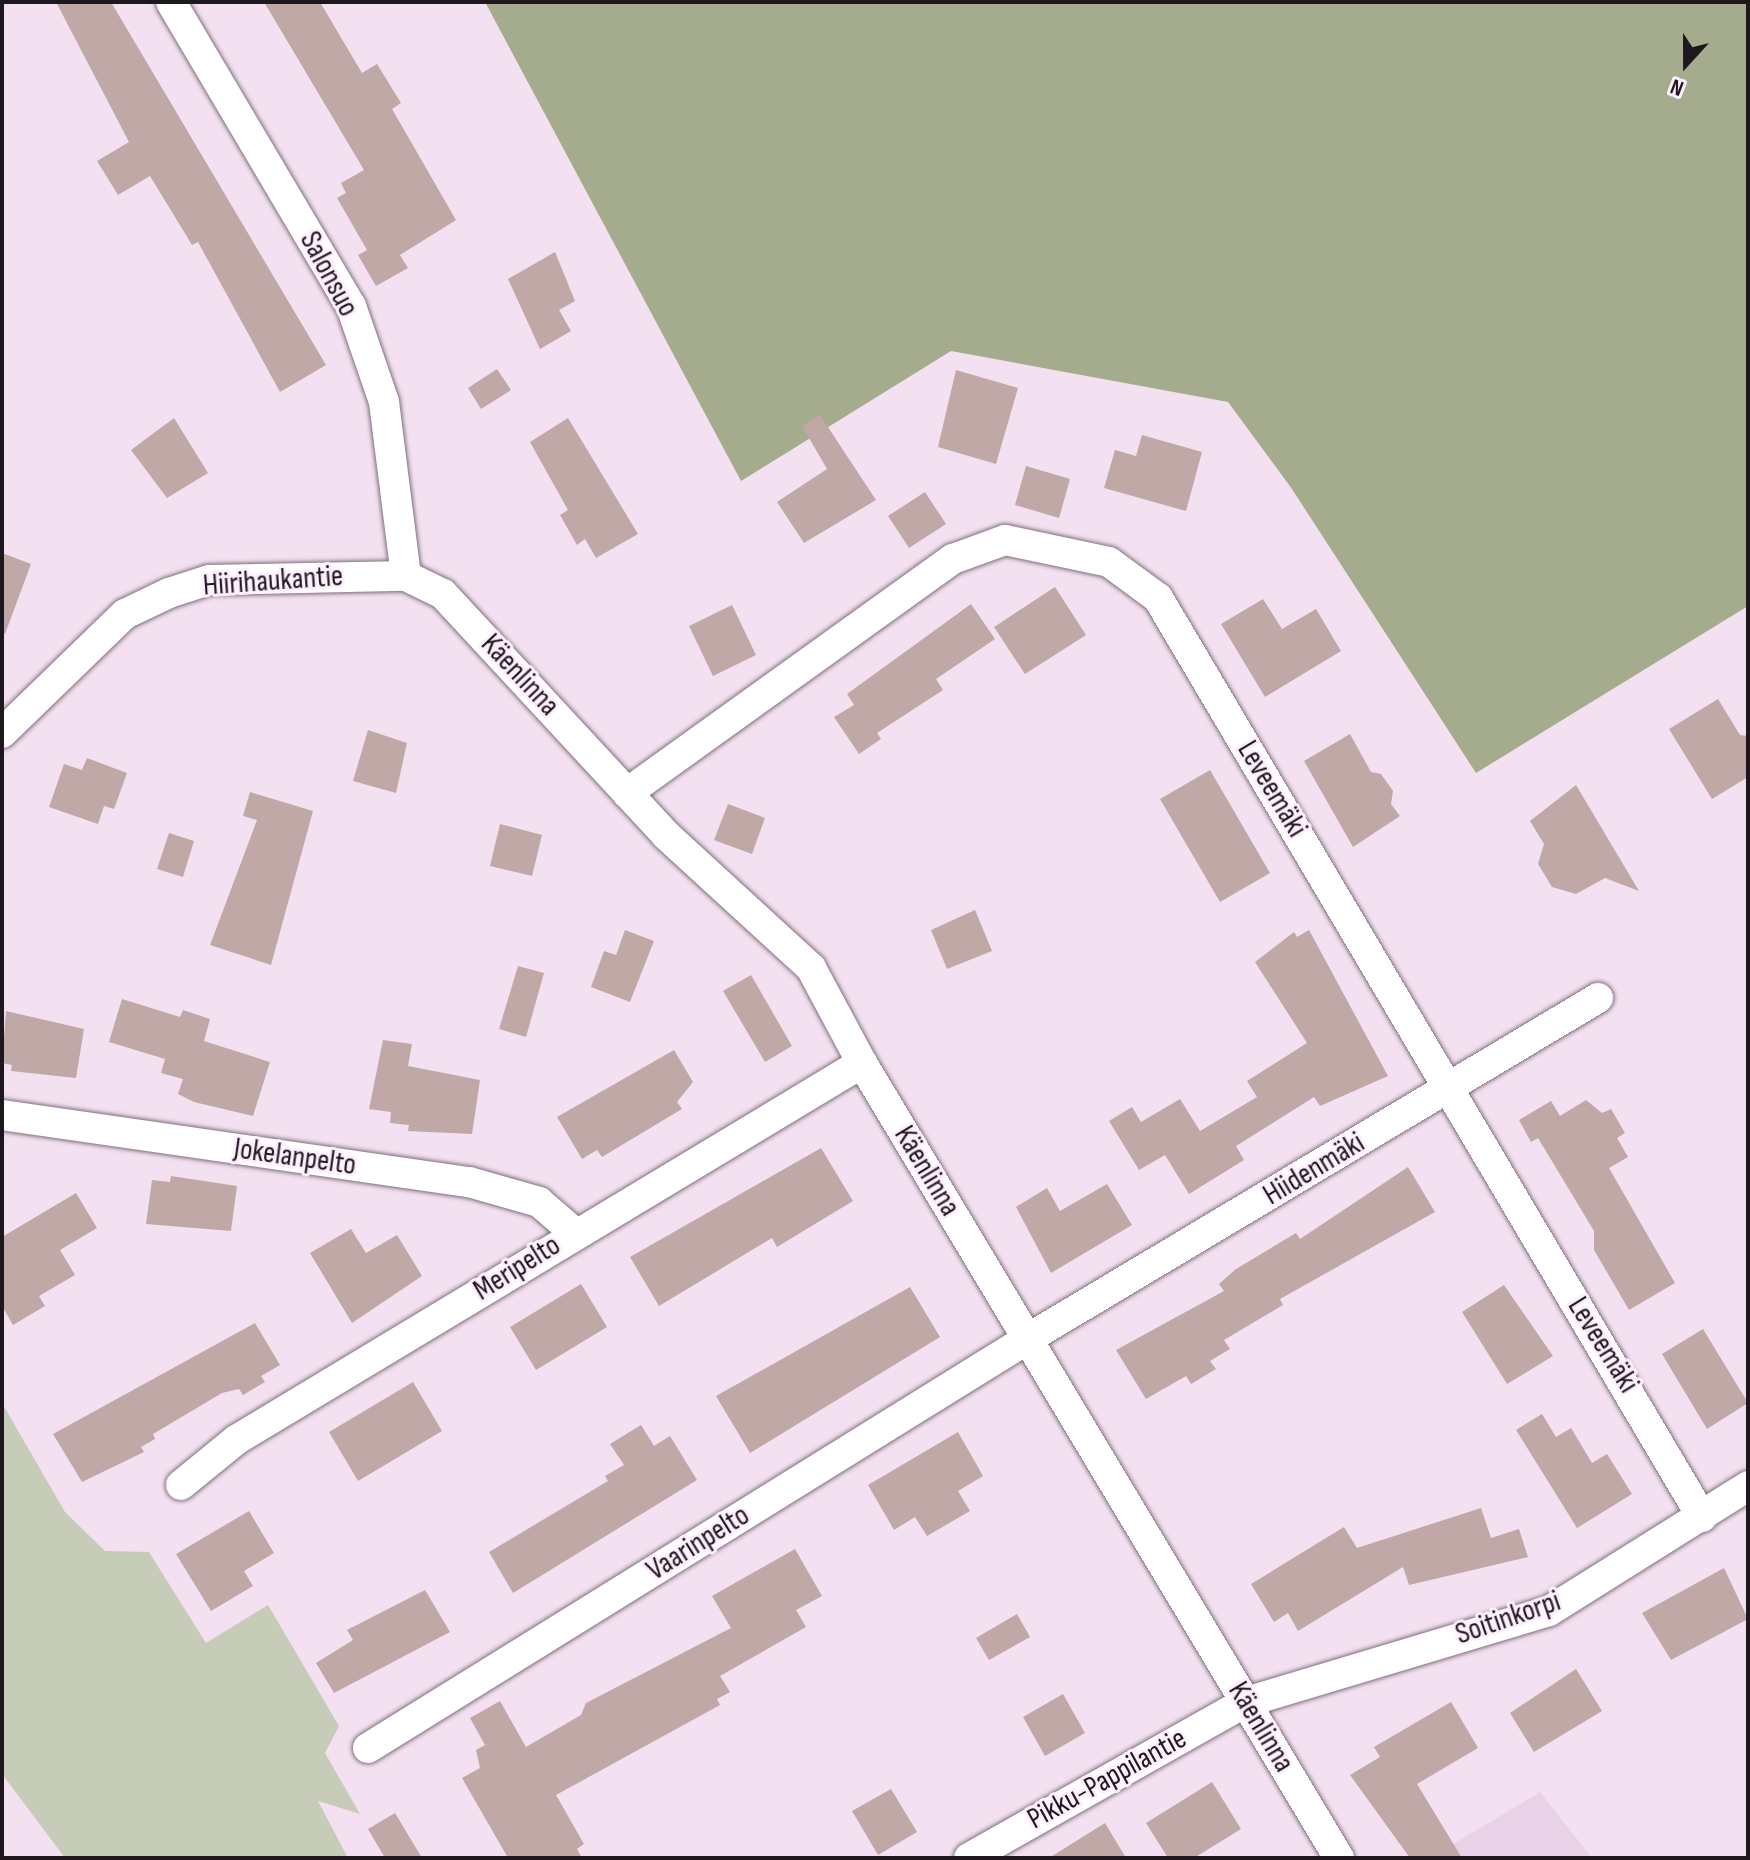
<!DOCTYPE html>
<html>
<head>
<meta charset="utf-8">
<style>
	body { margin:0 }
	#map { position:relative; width:1750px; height:1860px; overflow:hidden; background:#f3e1f1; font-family:"Sofia Sans Condensed",sans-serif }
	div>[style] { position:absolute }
	.built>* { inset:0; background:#e9d2e8 }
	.green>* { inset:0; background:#c6ccb7 }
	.forest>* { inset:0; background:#a5ac8e }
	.building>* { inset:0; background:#c0a8a6 }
	.roads { filter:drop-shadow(0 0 2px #80707f) drop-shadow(0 0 2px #80707f) }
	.street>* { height:30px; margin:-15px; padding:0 15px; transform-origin:15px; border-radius:15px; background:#fff }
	span { translate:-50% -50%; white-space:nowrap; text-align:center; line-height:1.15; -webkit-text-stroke:6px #feeffd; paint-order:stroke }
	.street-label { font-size:30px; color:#1e181e }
	.frame { position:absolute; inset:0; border:4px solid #1e181e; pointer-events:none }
	.north { position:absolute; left:1646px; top:24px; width:80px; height:80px; -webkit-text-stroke:6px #feeffd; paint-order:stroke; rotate:201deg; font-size:22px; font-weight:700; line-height:32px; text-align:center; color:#1e181e }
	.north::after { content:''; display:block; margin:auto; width:28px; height:36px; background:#1e181e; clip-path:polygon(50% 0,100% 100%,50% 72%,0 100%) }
</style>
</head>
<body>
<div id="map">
	<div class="built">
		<div style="clip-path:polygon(1540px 1792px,1592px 1858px,1430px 1858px)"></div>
	</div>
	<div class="green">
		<div style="clip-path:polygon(2px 1403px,65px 1512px,105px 1551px,149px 1552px,206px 1643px,268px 1605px,339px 1726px,325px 1753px,360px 1814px,318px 1801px,348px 1858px,65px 1858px,2px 1774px)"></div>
	</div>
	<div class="forest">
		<div style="clip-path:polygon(485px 2px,1748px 2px,1748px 606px,1476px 773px,1292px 489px,1228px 402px,951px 351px,741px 481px)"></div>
	</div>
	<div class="building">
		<div style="clip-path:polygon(56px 2px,111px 2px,326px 365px,280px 392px,198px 242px,192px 245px,150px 176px,118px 195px,97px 161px,129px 142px)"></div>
		<div style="clip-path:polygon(264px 2px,320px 2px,362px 73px,377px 64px,401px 103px,392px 109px,456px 220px,400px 255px,408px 268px,376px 286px,358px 255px,367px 250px,337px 198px,346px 193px,341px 183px,364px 170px)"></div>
		<div style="clip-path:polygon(555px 252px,575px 301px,559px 310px,571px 331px,540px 349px,508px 279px)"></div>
		<div style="clip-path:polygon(497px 369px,511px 390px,481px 409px,468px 388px)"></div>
		<div style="clip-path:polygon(956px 370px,1018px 388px,996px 464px,938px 447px)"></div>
		<div style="clip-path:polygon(820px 415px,876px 500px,804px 543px,777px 502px,827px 469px,802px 426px)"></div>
		<div style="clip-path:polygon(174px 418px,208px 473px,167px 498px,131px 450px)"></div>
		<div style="clip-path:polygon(568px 418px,638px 534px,596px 558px,585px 539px,577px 545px,560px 515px,568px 510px,530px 442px)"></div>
		<div style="clip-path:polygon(1142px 435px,1202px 452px,1186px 511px,1104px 488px,1115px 450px,1136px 456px)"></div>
		<div style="clip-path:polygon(1026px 466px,1070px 479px,1059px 518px,1015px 505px)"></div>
		<div style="clip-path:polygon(925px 492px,946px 524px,909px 548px,888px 516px)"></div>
		<div style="clip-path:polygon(2px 553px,31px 564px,5px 634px,2px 634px)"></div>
		<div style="clip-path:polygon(1055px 587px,1086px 635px,1025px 674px,994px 627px)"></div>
		<div style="clip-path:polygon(1263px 599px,1282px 629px,1316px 609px,1341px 651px,1265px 697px,1221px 624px)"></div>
		<div style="clip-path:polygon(971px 604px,995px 639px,936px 679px,943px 690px,877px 733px,881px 739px,859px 754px,834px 717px,854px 705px,847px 694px)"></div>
		<div style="clip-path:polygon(732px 605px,756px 655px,713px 676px,689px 626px)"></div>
		<div style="clip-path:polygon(1718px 699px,1740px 735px,1748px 736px,1748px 777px,1712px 799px,1669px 729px)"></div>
		<div style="clip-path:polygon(368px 730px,407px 743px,396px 793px,353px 781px)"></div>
		<div style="clip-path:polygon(1350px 734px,1371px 772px,1381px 774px,1393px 791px,1391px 804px,1400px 816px,1353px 847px,1304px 761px)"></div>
		<div style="clip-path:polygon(87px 758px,127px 773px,114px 809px,104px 806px,98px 824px,49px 807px,64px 764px,82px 770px)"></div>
		<div style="clip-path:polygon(1210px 770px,1270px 873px,1220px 902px,1160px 799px)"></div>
		<div style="clip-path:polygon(1576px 785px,1639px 891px,1605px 878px,1576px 894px,1552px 887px,1538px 864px,1544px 844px,1530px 821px)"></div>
		<div style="clip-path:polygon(250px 792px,313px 811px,271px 965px,210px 945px,257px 820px,243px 816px)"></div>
		<div style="clip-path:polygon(728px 804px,765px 818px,752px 854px,714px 840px)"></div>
		<div style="clip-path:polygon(500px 824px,542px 835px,532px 876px,490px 866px)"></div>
		<div style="clip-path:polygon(169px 833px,194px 841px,183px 877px,157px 869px)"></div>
		<div style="clip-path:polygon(975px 910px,992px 951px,947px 969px,931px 930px)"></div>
		<div style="clip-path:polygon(625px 930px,654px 941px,630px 1002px,591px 987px,604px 951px,616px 955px)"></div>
		<div style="clip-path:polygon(1309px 930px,1388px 1076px,1320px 1106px,1314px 1097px,1236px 1146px,1244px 1160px,1189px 1194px,1165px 1155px,1139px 1170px,1109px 1121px,1132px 1107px,1141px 1122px,1180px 1099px,1200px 1131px,1257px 1097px,1247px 1081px,1307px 1043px,1255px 962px,1294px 932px,1297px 937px)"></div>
		<div style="clip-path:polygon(518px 966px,544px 973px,526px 1037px,499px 1029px)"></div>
		<div style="clip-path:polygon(751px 975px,792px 1046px,765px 1062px,723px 991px)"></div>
		<div style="clip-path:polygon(122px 999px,180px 1017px,183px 1010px,210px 1019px,204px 1041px,270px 1062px,253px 1116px,194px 1102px,178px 1094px,183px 1079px,161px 1073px,165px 1059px,109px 1042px)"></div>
		<div style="clip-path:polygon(6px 1011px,84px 1029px,76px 1078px,11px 1071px,12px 1065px,2px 1063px)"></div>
		<div style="clip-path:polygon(383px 1040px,412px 1044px,408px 1066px,480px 1080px,472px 1134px,408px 1131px,409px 1125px,390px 1123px,391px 1112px,369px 1109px)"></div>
		<div style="clip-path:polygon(674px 1050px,693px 1082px,677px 1102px,682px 1109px,602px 1157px,597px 1150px,582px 1159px,557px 1117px)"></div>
		<div style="clip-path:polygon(1586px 1100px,1602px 1113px,1611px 1109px,1625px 1133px,1617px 1138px,1628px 1157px,1609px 1168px,1675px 1283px,1629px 1310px,1594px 1250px,1594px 1231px,1538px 1138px,1531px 1142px,1519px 1120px,1551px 1101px,1560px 1116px)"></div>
		<div style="clip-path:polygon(821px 1148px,853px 1201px,777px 1247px,772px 1238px,659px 1306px,630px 1257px)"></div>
		<div style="clip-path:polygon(1408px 1167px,1435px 1212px,1280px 1299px,1283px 1305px,1224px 1340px,1230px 1349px,1210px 1361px,1216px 1369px,1191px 1384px,1186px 1376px,1146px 1399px,1116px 1350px,1224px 1291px,1219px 1284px,1236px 1269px,1296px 1233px,1300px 1239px)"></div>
		<div style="clip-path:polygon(171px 1176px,237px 1186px,231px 1231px,146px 1224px,152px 1180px,170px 1182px)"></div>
		<div style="clip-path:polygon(1107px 1184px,1132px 1225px,1051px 1273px,1016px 1207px,1047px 1188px,1060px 1211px)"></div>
		<div style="clip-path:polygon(76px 1193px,97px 1228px,60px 1250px,75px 1275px,39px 1296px,45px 1306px,13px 1325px,2px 1306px,2px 1237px)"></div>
		<div style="clip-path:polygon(351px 1229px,366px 1253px,397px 1235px,422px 1276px,352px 1323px,310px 1253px)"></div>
		<div style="clip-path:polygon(581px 1284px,607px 1327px,536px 1370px,510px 1327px)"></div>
		<div style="clip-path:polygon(1504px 1285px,1553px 1356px,1507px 1384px,1462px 1312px)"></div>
		<div style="clip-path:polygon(910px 1287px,940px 1337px,750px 1453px,716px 1396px)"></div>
		<div style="clip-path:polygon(255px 1323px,280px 1365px,261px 1376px,265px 1382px,243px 1395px,239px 1389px,222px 1393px,153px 1434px,155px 1439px,141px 1447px,144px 1452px,82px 1482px,53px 1434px)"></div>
		<div style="clip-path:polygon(1703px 1329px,1748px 1403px,1707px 1429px,1662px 1354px)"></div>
		<div style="clip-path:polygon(413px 1382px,442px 1431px,358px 1481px,329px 1432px)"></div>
		<div style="clip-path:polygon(1542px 1414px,1556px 1437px,1571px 1428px,1592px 1463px,1607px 1454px,1632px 1494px,1577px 1528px,1516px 1430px)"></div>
		<div style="clip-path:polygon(641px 1425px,654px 1446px,670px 1436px,697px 1480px,513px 1593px,489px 1552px,608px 1481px,605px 1476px,624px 1465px,610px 1444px)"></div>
		<div style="clip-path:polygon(958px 1432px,983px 1476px,958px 1491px,970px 1511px,927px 1536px,915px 1517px,894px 1530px,868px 1485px)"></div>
		<div style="clip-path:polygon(1481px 1508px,1491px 1538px,1519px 1529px,1528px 1557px,1409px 1585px,1403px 1567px,1298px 1631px,1288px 1613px,1274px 1622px,1251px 1584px,1344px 1527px,1357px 1548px)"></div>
		<div style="clip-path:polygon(249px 1511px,274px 1553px,244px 1571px,253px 1586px,211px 1611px,176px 1554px)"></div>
		<div style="clip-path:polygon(795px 1549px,822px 1596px,796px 1610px,806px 1627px,720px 1676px,730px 1692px,717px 1699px,720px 1705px,556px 1795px,584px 1844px,577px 1849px,582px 1858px,508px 1858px,462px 1778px,480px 1768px,476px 1750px,485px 1745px,470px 1718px,500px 1701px,526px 1747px,581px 1715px,586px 1703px,731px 1628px,712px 1596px)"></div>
		<div style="clip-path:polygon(1724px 1568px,1748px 1619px,1671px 1660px,1642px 1613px)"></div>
		<div style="clip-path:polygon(425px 1590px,450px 1632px,334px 1693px,316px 1663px,353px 1640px,347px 1630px)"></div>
		<div style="clip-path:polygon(1017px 1614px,1030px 1637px,989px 1660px,976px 1638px)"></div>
		<div style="clip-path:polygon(1576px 1669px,1602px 1711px,1534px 1752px,1510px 1713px)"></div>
		<div style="clip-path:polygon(1063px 1694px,1085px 1733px,1045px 1756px,1023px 1717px)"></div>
		<div style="clip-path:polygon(1451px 1702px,1478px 1748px,1417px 1784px,1462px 1858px,1410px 1858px,1350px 1775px,1380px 1757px,1374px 1747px)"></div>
		<div style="clip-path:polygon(1212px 1782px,1241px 1829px,1194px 1858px,1168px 1858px,1146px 1823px)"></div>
		<div style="clip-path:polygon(891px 1789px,917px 1832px,878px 1855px,852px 1811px)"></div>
		<div style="clip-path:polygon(395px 1813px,422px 1858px,385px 1858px,368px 1829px)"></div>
		<div style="clip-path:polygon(1105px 1823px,1126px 1858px,1049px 1858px)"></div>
	</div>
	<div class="roads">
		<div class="street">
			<div style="left:171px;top:2px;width:353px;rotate:59.4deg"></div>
			<div style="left:351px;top:306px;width:102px;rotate:71deg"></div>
			<div style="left:384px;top:402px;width:175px;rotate:82.8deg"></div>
			<div style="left:2px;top:733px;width:171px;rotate:-44.1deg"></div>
			<div style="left:125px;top:614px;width:49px;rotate:-25.5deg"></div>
			<div style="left:169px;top:593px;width:42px;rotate:-18deg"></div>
			<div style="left:209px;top:580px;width:197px;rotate:-1.2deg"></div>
			<div style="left:406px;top:576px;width:41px;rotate:25.9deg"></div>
			<div style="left:443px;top:594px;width:328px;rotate:47.2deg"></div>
			<div style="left:666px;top:835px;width:197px;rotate:42.5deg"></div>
			<div style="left:811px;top:968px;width:108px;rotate:61.8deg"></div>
			<div style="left:862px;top:1063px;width:927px;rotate:59.04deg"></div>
			<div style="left:627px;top:793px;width:401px;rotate:-35.7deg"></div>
			<div style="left:953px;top:559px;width:55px;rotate:-20.1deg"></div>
			<div style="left:1005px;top:540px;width:106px;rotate:11.9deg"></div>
			<div style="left:1109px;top:562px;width:61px;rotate:36.3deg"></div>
			<div style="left:1158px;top:598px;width:1068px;rotate:59.38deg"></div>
			<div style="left:2px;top:1115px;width:472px;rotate:8.2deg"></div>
			<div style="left:469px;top:1182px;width:73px;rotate:15.9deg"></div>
			<div style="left:539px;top:1202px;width:48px;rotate:40.7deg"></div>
			<div style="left:181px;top:1485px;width:71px;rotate:-39.3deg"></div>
			<div style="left:236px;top:1440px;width:731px;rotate:-31.06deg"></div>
			<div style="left:368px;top:1748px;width:778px;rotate:-31.81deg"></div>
			<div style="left:1029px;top:1338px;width:663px;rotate:-30.86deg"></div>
			<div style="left:969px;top:1858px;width:318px;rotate:-29.4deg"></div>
			<div style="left:1246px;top:1702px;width:316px;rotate:-16.7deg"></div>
			<div style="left:1549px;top:1611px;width:235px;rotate:-32.1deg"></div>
		</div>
	</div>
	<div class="street-label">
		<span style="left:329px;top:274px;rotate:62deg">Salonsuo</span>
		<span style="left:273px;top:581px;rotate:-4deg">Hiirihaukantie</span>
		<span style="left:520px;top:675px;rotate:47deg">Käenlinna</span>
		<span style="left:1272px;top:789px;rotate:59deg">Leveemäki</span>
		<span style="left:295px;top:1157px;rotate:8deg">Jokelanpelto</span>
		<span style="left:1314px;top:1169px;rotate:-31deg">Hiidenmäki</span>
		<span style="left:927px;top:1171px;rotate:59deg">Käenlinna</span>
		<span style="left:517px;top:1268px;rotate:-32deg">Meripelto</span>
		<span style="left:1603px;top:1345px;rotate:58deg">Leveemäki</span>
		<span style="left:698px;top:1543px;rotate:-32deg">Vaarinpelto</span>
		<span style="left:1508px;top:1618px;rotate:-19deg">Soitinkorpi</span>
		<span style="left:1261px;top:1727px;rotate:59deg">Käenlinna</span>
		<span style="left:1107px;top:1779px;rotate:-29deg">Pikku-Pappilantie</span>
	</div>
	<div class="frame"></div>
	<div class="north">N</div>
</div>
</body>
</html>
